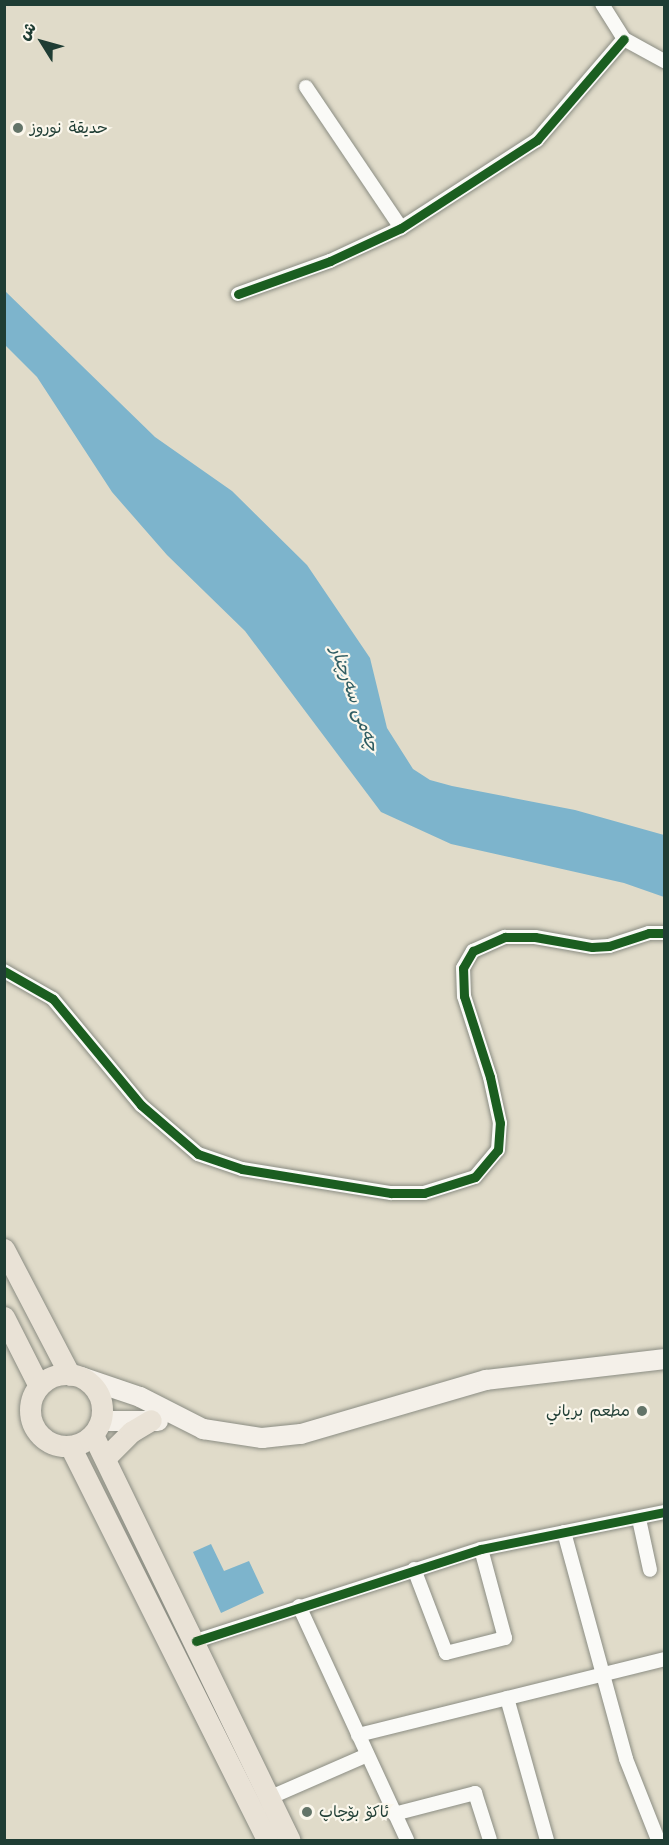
<!DOCTYPE html>
<html>
<head>
<meta charset="utf-8">
<style>
	body { margin:0 }
	#map { position:relative; width:669px; height:1845px; overflow:hidden; background:#e0dbc9; font-family:"Architects Daughter","Playpen Sans Arabic",sans-serif }
	div>[style] { position:absolute }
	.water>* { inset:0; background:#7db4cc }
	.roads { filter:drop-shadow(0 0 2px #8b8d83) drop-shadow(0 0 2px #8b8d83) }
	.street>* { height:14px; margin:-7px; padding:0 7px; transform-origin:7px; border-radius:7px; background:#fafaf7 }
	.secondary>* { height:20px; margin:-10px; padding:0 10px; transform-origin:10px; border-radius:10px; background:#f4f0e9 }
	.primary>* { height:21px; margin:-10.5px; padding:0 10.5px; transform-origin:10.5px; border-radius:10.5px; background:#e9e2d6 }
	.primary>.ring { margin:-10.5px; padding:0; box-sizing:content-box; background:none; border:21px solid #e9e2d6; border-radius:50% }
	.cycleway>* { height:9px; margin:-4.5px; padding:0 4.5px; transform-origin:4.5px; border-radius:4.5px; background:#1b5e20 }
	.dots>* { width:16px; height:16px; translate:-50% -50%; box-sizing:border-box; border:3px solid #fbf7ec; border-radius:50% }
	span { translate:-50% -50%; white-space:nowrap; text-align:center; line-height:1.15; -webkit-text-stroke:4.5px #fbf7ec; paint-order:stroke }
	.poi-label { font-size:16px; color:#1f3d34 }
	.left { translate:0 -50%; text-align:left }
	.right { translate:-100% -50%; text-align:right }
	.water-label { font-size:18px; color:#2e5c62; font-style:italic }
	.frame { position:absolute; inset:0; border:6px solid #1f3d34; pointer-events:none }
	.north { position:absolute; left:12px; top:12px; width:60px; height:60px; -webkit-text-stroke:4px #fbf7ec; paint-order:stroke; rotate:307deg; font-size:16px; font-weight:700; line-height:24px; text-align:center; color:#1f3d34 }
	.north::after { content:''; display:block; margin:auto; width:21px; height:27px; background:#1f3d34; clip-path:polygon(50% 0,100% 100%,50% 72%,0 100%) }
</style>
</head>
<body>
<div id="map">
	<div class="water">
		<div style="clip-path:polygon(4px 290px,155px 437px,232px 491px,307px 565px,370px 658px,387px 728px,413px 769px,430px 780px,452px 786px,575px 810px,664px 835px,664px 897px,624px 883px,451px 844px,381px 812px,245px 631px,167px 555px,112px 492px,37px 377px,5px 345px)"></div>
		<div style="clip-path:polygon(211px 1544px,224px 1571px,249px 1561px,264px 1593px,221px 1613px,193px 1552px)"></div>
	</div>
	<div class="roads">
		<div class="street">
			<div style="left:602px;top:4px;width:41px;rotate:57.8deg"></div>
			<div style="left:624px;top:39px;width:46px;rotate:28.8deg"></div>
			<div style="left:306px;top:87px;width:170px;rotate:56deg"></div>
			<div style="left:238px;top:294px;width:98px;rotate:-19.7deg"></div>
			<div style="left:330px;top:261px;width:78px;rotate:-24.9deg"></div>
			<div style="left:401px;top:228px;width:162px;rotate:-32.9deg"></div>
			<div style="left:537px;top:140px;width:133px;rotate:-49.3deg"></div>
			<div style="left:4px;top:971px;width:56px;rotate:29.7deg"></div>
			<div style="left:53px;top:999px;width:138px;rotate:50.3deg"></div>
			<div style="left:141px;top:1105px;width:75px;rotate:40.7deg"></div>
			<div style="left:198px;top:1154px;width:46px;rotate:18.8deg"></div>
			<div style="left:242px;top:1169px;width:151px;rotate:9.2deg"></div>
			<div style="left:391px;top:1193px;width:33px"></div>
			<div style="left:424px;top:1193px;width:53px;rotate:-17.4deg"></div>
			<div style="left:475px;top:1177px;width:35px;rotate:-50deg"></div>
			<div style="left:498px;top:1150px;width:27px;rotate:-86deg"></div>
			<div style="left:500px;top:1123px;width:47px;rotate:-102.3deg"></div>
			<div style="left:490px;top:1077px;width:85px;rotate:-107.8deg"></div>
			<div style="left:464px;top:996px;width:28px;rotate:-92deg"></div>
			<div style="left:463px;top:968px;width:20px;rotate:-60deg"></div>
			<div style="left:473px;top:951px;width:35px;rotate:-24deg"></div>
			<div style="left:505px;top:937px;width:30px"></div>
			<div style="left:535px;top:937px;width:58px;rotate:10deg"></div>
			<div style="left:592px;top:947px;width:17px;rotate:-3deg"></div>
			<div style="left:609px;top:946px;width:42px;rotate:-18deg"></div>
			<div style="left:649px;top:933px;width:15px"></div>
			<div style="left:639px;top:1519px;width:52px;rotate:77.8deg"></div>
			<div style="left:564px;top:1532px;width:235px;rotate:74.7deg"></div>
			<div style="left:626px;top:1759px;width:87px;rotate:68.4deg"></div>
			<div style="left:414px;top:1569px;width:90px;rotate:69.1deg"></div>
			<div style="left:446px;top:1653px;width:61px;rotate:-14.3deg"></div>
			<div style="left:505px;top:1638px;width:92px;rotate:-105.1deg"></div>
			<div style="left:299px;top:1606px;width:258px;rotate:65.2deg"></div>
			<div style="left:196px;top:1641px;width:299px;rotate:-17.9deg"></div>
			<div style="left:481px;top:1549px;width:187px;rotate:-11.4deg"></div>
			<div style="left:507px;top:1698px;width:148px;rotate:74.3deg"></div>
			<div style="left:358px;top:1735px;width:315px;rotate:-13.9deg"></div>
			<div style="left:271px;top:1797px;width:105px;rotate:-23.6deg"></div>
			<div style="left:394px;top:1814px;width:84px;rotate:-14.5deg"></div>
			<div style="left:475px;top:1793px;width:49px;rotate:72.3deg"></div>
		</div>
		<div class="secondary">
			<div style="left:81px;top:1377px;width:62px;rotate:18.7deg"></div>
			<div style="left:140px;top:1397px;width:71px;rotate:26.9deg"></div>
			<div style="left:203px;top:1429px;width:60px;rotate:8.7deg"></div>
			<div style="left:262px;top:1438px;width:39px;rotate:-6deg"></div>
			<div style="left:301px;top:1434px;width:193px;rotate:-16.3deg"></div>
			<div style="left:486px;top:1380px;width:179px;rotate:-6.7deg"></div>
			<div style="left:101px;top:1421px;width:57px"></div>
		</div>
		<div class="primary">
			<div style="left:4px;top:1249px;width:142px;rotate:62.4deg"></div>
			<div style="left:4px;top:1317px;width:77px;rotate:63.1deg"></div>
			<div class="ring" style="left:30px;top:1374px;width:51px;height:51px"></div>
			<div style="left:93px;top:1435px;width:450px;rotate:64.1deg"></div>
			<div style="left:70px;top:1446px;width:441px;rotate:63.4deg"></div>
			<div style="left:105px;top:1458px;width:37px;rotate:-45deg"></div>
			<div style="left:131px;top:1432px;width:23px;rotate:-31deg"></div>
		</div>
	</div>
	<div class="cycleway">
		<div style="left:238px;top:294px;width:98px;rotate:-19.7deg"></div>
		<div style="left:330px;top:261px;width:78px;rotate:-24.9deg"></div>
		<div style="left:401px;top:228px;width:162px;rotate:-32.9deg"></div>
		<div style="left:537px;top:140px;width:133px;rotate:-49.3deg"></div>
		<div style="left:4px;top:971px;width:56px;rotate:29.7deg"></div>
		<div style="left:53px;top:999px;width:138px;rotate:50.3deg"></div>
		<div style="left:141px;top:1105px;width:75px;rotate:40.7deg"></div>
		<div style="left:198px;top:1154px;width:46px;rotate:18.8deg"></div>
		<div style="left:242px;top:1169px;width:151px;rotate:9.2deg"></div>
		<div style="left:391px;top:1193px;width:33px"></div>
		<div style="left:424px;top:1193px;width:53px;rotate:-17.4deg"></div>
		<div style="left:475px;top:1177px;width:35px;rotate:-50deg"></div>
		<div style="left:498px;top:1150px;width:27px;rotate:-86deg"></div>
		<div style="left:500px;top:1123px;width:47px;rotate:-102.3deg"></div>
		<div style="left:490px;top:1077px;width:85px;rotate:-107.8deg"></div>
		<div style="left:464px;top:996px;width:28px;rotate:-92deg"></div>
		<div style="left:463px;top:968px;width:20px;rotate:-60deg"></div>
		<div style="left:473px;top:951px;width:35px;rotate:-24deg"></div>
		<div style="left:505px;top:937px;width:30px"></div>
		<div style="left:535px;top:937px;width:58px;rotate:10deg"></div>
		<div style="left:592px;top:947px;width:17px;rotate:-3deg"></div>
		<div style="left:609px;top:946px;width:42px;rotate:-18deg"></div>
		<div style="left:649px;top:933px;width:15px"></div>
		<div style="left:196px;top:1641px;width:299px;rotate:-17.9deg"></div>
		<div style="left:481px;top:1549px;width:187px;rotate:-11.4deg"></div>
	</div>
	<div class="dots">
		<div style="left:18px;top:128px;background:#637468"></div>
		<div style="left:642px;top:1411px;background:#637468"></div>
		<div style="left:307px;top:1812px;background:#637468"></div>
	</div>
	<div class="poi-label">
		<span class="left" style="left:30px;top:128px">حديقة نوروز</span>
		<span class="right" style="left:630px;top:1411px">مطعم برياني</span>
		<span class="left" style="left:319px;top:1812px">ئاکۆ بۆچاپ</span>
	</div>
	<div class="water-label">
		<span style="left:354px;top:699px;rotate:70deg">چەمی سەرچنار</span>
	</div>
	<div class="frame"></div>
	<div class="north">ش</div>
</div>
</body>
</html>
